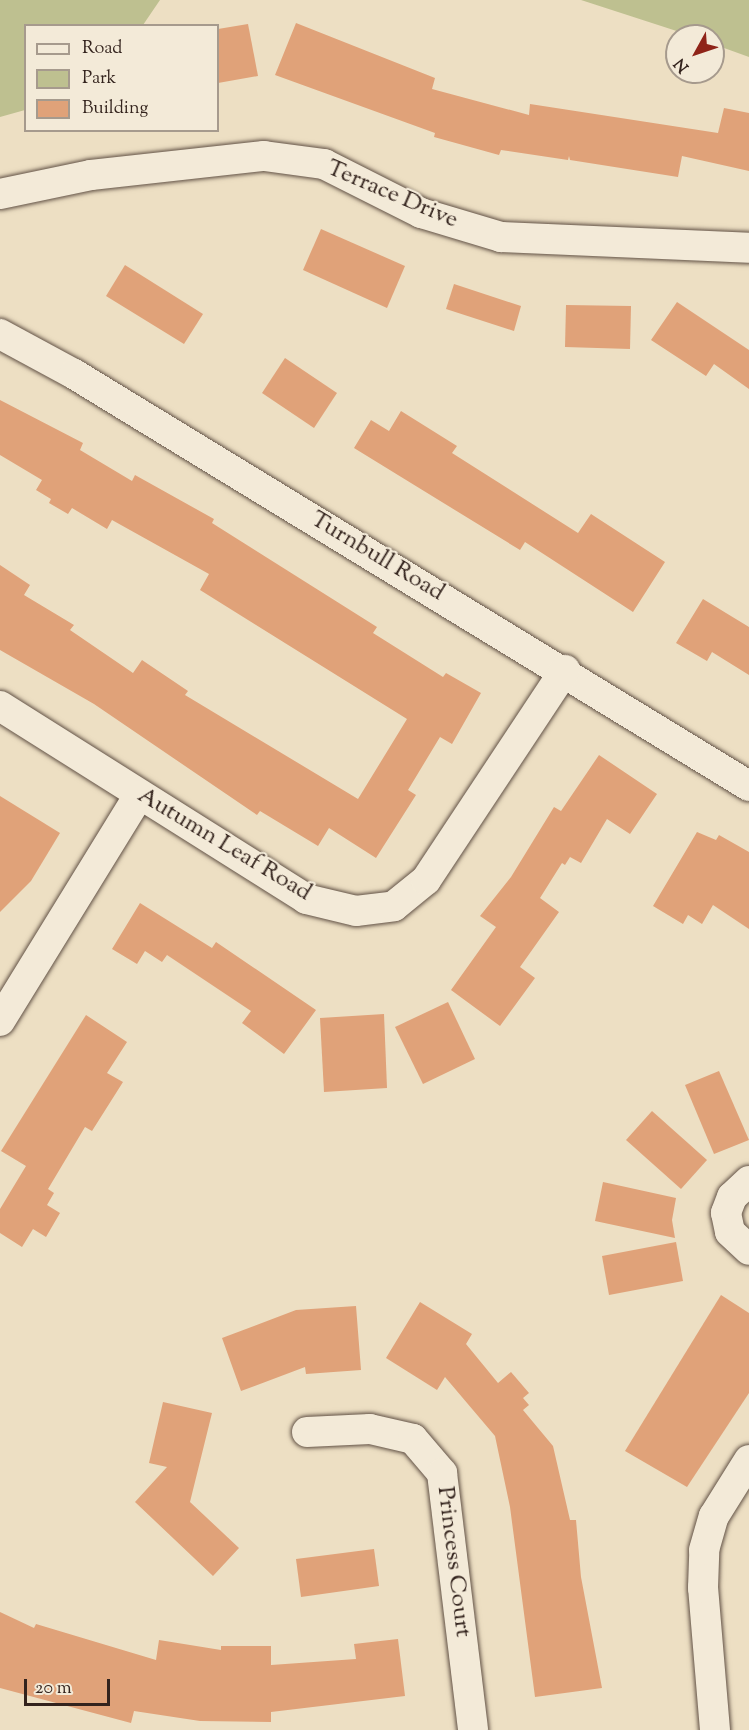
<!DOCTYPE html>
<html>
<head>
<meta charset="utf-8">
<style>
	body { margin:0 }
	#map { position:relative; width:749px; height:1730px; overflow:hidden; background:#eddfc3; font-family:"Sorts Mill Goudy",serif }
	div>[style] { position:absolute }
	.green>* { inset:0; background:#bec090 }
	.building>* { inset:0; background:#e0a279 }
	.roads { filter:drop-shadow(0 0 2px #625246) drop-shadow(0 0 2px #625246) }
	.street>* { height:30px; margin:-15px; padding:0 15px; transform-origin:15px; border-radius:15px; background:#f3ead8 }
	span { translate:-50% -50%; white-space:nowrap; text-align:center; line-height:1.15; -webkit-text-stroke:4.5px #f3ead8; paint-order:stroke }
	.street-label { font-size:24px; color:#33231d }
	.legend { position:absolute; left:24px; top:24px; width:195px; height:108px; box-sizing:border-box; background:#f3ead8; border:2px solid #a69a8d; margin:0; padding:8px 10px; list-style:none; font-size:18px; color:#33231d }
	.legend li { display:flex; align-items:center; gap:12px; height:30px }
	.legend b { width:30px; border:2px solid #a69a8d }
	.north { position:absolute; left:665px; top:24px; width:60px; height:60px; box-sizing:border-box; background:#f3ead8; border:2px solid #a69a8d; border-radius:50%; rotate:230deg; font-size:16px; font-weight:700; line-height:24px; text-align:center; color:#33231d }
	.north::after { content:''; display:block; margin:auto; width:21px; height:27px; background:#8f2418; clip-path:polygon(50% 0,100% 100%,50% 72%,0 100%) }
	.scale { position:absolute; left:24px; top:1679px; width:86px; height:27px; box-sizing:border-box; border:3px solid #33231d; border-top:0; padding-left:8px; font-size:18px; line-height:21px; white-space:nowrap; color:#33231d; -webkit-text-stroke:4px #f3ead8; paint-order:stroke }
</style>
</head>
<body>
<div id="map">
	<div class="green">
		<div style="clip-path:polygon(0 0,160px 0,143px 25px,26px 26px,25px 110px,0 117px)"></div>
		<div style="clip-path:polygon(581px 0,749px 0,749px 57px,713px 44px,713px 36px,692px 36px)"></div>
	</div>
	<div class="building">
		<div style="clip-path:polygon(296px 23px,435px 78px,432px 89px,529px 115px,530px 104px,718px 133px,724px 108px,749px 113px,749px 171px,682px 156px,678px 177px,570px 160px,569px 156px,568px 160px,501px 150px,499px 155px,434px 137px,435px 133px,275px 75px)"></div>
		<div style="clip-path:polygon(248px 24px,258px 76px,218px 83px,218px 29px)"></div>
		<div style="clip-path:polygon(321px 229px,405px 266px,387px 308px,303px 270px)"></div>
		<div style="clip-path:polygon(125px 265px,203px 314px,184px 344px,106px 296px)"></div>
		<div style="clip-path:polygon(454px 284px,521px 306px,514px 331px,446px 309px)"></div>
		<div style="clip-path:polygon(677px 302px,749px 350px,749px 389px,714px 364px,706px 376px,651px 340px)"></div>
		<div style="clip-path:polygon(566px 305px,631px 306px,630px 349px,565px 347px)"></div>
		<div style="clip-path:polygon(285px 358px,337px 393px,314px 428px,262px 393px)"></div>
		<div style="clip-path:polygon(0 400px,83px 443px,80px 450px,132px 481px,135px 475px,214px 519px,212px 523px,377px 627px,373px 633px,443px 677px,446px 673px,481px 693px,452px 744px,440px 737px,408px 790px,416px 795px,376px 858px,329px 828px,318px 846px,260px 811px,257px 815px,94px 704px,0 650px,0 565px,30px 585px,24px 595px,74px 625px,70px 630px,133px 673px,142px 660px,188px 691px,185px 695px,358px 799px,407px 719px,200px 590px,209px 574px,112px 520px,107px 529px,72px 508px,68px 514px,49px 503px,51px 499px,36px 490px,42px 480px,0 455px)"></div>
		<div style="clip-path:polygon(401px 411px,457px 446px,452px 453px,578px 533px,591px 514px,665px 562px,633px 612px,525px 542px,520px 550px,354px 448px,371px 420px,389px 431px)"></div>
		<div style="clip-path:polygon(703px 599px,749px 627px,749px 675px,712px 652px,707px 661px,676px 643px)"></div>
		<div style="clip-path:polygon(599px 755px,657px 794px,630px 834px,607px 819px,581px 863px,570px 857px,565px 865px,562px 863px,540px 898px,559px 912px,520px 967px,535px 978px,500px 1026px,451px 990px,496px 927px,480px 916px,511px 877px,554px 807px,561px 811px)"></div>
		<div style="clip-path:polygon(0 796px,60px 833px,31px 881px,0 912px)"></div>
		<div style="clip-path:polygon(697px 832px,716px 840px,719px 835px,749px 852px,749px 929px,713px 905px,702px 924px,688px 915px,683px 924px,653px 906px)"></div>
		<div style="clip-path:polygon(140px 903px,212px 948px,216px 942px,316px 1010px,284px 1054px,242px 1023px,251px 1011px,167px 955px,162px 962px,145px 951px,137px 964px,112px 949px)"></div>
		<div style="clip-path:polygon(448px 1002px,475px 1059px,423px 1084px,395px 1027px)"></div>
		<div style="clip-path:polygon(384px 1014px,387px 1088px,324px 1092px,320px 1018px)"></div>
		<div style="clip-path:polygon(86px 1015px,127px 1042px,107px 1073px,123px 1082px,92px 1131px,85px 1127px,48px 1189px,54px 1193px,47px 1205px,60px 1213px,46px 1237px,33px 1229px,22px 1247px,0 1233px,0 1209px,26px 1166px,1px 1151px)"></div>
		<div style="clip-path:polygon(719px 1071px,749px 1140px,714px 1154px,685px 1085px)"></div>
		<div style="clip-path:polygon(652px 1111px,707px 1160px,681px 1189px,626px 1140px)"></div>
		<div style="clip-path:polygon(603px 1182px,676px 1198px,672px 1220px,675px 1238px,595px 1221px)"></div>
		<div style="clip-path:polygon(676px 1242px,683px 1281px,609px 1295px,602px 1256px)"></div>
		<div style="clip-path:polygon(721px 1295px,749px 1313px,749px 1393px,687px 1487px,625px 1451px)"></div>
		<div style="clip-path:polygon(420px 1302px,472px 1334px,466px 1344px,498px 1383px,511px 1372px,529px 1393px,523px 1398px,529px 1405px,523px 1410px,553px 1446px,570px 1520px,576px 1520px,581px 1577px,602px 1688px,535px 1697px,510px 1507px,495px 1436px,445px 1377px,437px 1390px,386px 1358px)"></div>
		<div style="clip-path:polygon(356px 1306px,361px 1370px,306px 1374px,305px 1367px,241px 1391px,222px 1338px,296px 1310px)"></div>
		<div style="clip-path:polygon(163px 1402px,212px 1413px,190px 1502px,239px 1548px,213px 1576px,135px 1502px,167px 1467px,149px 1463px)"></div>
		<div style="clip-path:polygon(374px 1549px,379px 1586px,301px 1597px,296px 1559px)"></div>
		<div style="clip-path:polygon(0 1612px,34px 1628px,36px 1624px,156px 1660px,159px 1640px,221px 1650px,221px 1646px,271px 1646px,271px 1665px,356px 1659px,354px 1644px,398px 1639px,405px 1696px,271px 1712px,271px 1722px,200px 1721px,134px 1711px,131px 1723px,0 1688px)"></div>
	</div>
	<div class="roads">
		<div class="street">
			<div style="left:0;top:194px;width:93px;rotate:-11.8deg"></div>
			<div style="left:91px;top:175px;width:174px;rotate:-6.3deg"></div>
			<div style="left:264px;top:156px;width:61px;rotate:7.6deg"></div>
			<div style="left:324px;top:164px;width:109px;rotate:26.8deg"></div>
			<div style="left:421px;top:213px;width:84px;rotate:16.7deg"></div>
			<div style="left:501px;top:237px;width:248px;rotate:2.5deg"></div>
			<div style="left:0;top:334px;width:84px;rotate:28.4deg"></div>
			<div style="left:74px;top:374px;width:791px;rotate:31.4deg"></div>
			<div style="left:0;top:706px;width:362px;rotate:32.2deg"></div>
			<div style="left:306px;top:899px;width:51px;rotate:13.5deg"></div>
			<div style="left:356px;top:911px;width:38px;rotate:-7deg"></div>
			<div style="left:394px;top:906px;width:41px;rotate:-39.1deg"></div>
			<div style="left:426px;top:880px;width:252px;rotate:-56.5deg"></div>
			<div style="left:0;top:1021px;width:265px;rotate:-58.4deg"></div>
			<div style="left:749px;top:1181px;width:23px;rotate:137deg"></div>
			<div style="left:732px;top:1197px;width:17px;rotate:111deg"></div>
			<div style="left:726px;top:1213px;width:19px;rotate:78deg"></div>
			<div style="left:730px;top:1232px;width:26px;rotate:43deg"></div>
			<div style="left:307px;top:1432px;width:63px;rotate:-2.7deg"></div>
			<div style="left:370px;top:1429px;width:44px;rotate:13.1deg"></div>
			<div style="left:413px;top:1439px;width:45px;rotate:49.5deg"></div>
			<div style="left:442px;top:1473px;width:259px;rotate:83.1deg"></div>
			<div style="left:715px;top:1730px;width:143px;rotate:-94.8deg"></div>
			<div style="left:703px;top:1588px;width:38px;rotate:-88deg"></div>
			<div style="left:704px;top:1550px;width:35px;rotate:-74deg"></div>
			<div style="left:714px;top:1516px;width:66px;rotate:-58deg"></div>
		</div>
	</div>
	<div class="street-label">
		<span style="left:392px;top:195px;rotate:23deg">Terrace Drive</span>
		<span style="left:377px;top:557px;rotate:31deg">Turnbull Road</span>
		<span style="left:224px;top:845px;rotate:31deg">Autumn Leaf Road</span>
		<span style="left:453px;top:1562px;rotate:83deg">Princess Court</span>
	</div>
	<ul class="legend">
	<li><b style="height:8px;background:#f3ead8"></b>Road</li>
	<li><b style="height:16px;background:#bec090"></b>Park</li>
	<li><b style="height:16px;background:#e0a279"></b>Building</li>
	</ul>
	<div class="north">N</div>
	<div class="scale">20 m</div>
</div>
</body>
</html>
